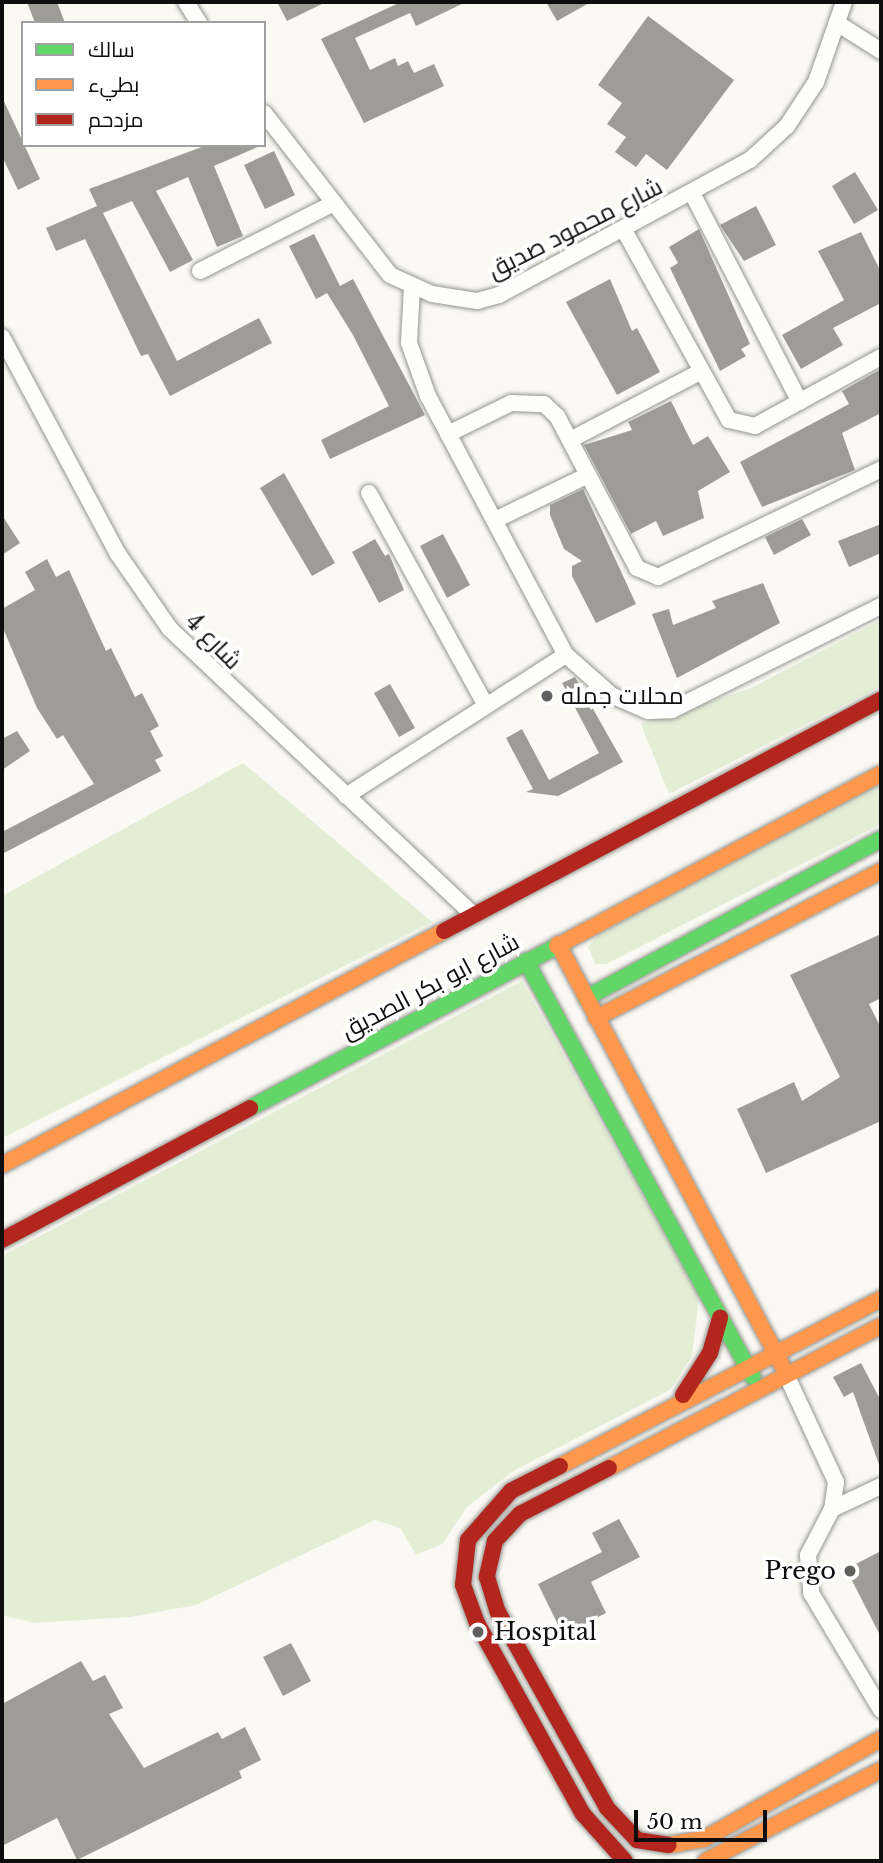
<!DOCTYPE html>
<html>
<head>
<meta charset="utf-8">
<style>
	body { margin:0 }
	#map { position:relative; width:883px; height:1863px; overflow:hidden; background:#faf9f3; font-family:"Libre Baskerville",Cairo,serif }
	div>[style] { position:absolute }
	.green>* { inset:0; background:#e4eed5 }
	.building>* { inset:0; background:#9e9c98 }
	.roads { filter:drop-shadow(0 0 2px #949491) drop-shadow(0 0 2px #949491) }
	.street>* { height:16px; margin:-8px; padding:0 8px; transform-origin:8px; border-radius:8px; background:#fefefd }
	.fast>* { height:16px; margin:-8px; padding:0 8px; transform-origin:8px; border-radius:8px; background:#63d668 }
	.slow>* { height:16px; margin:-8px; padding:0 8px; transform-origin:8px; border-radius:8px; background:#ff974d }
	.jam>* { height:16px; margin:-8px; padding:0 8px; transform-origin:8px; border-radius:8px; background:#b3261e }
	.dots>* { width:19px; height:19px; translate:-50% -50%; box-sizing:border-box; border:4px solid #fff; border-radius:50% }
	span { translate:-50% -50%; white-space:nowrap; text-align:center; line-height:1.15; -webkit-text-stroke:7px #fff; paint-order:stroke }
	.street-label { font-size:24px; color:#0e0e0e }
	.poi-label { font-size:24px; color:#0e0e0e }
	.left { translate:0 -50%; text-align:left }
	.right { translate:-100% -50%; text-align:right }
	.frame { position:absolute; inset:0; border:4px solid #0e0e0e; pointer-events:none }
	.legend { position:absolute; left:21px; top:21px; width:245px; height:126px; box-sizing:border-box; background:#fff; border:2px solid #9f9f9f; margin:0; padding:9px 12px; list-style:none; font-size:21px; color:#0e0e0e }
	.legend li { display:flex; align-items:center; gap:14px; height:35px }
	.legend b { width:35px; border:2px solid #9f9f9f }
	.scale { position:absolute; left:634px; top:1810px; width:133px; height:32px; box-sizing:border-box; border:4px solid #0e0e0e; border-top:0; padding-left:9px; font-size:21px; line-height:24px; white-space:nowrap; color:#0e0e0e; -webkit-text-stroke:5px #fff; paint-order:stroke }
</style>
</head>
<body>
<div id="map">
	<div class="green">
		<div style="clip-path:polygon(881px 620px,881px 686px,669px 794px,641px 724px,749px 689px)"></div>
		<div style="clip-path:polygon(243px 763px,432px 922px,2px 1138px,2px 896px)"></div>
		<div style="clip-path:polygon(881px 783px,881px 824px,606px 964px,595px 964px,588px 947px,601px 933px)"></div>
		<div style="clip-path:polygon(522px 981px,699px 1297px,692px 1356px,670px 1390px,515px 1470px,467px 1507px,442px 1544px,416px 1555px,400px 1528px,375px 1520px,196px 1605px,130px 1617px,34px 1623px,2px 1615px,2px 1256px)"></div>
	</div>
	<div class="building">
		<div style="clip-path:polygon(27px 2px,57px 2px,65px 23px,35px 23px)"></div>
		<div style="clip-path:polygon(277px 2px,326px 2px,287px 21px)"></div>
		<div style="clip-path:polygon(401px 2px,466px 2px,416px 26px,410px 13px,355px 38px,370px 70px,395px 58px,398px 66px,408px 61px,414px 73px,434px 64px,444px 86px,364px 123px,321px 39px)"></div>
		<div style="clip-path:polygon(546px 2px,591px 2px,557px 21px)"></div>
		<div style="clip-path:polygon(648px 16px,734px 80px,667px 170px,646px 154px,636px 167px,615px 152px,626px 137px,607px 124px,622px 103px,598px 85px)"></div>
		<div style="clip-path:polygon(2px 97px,40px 179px,18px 190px,2px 156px)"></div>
		<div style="clip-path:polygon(207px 145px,262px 145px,214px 166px,243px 236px,217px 247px,188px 177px,156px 191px,193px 260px,170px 272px,132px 201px,103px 213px,177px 361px,259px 318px,272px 343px,170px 396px,148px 354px,141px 356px,85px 239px,56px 251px,46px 228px,97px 206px,89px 189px)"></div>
		<div style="clip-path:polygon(274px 151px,295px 195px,265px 209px,244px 165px)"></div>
		<div style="clip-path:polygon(855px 172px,878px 210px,854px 224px,832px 186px)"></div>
		<div style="clip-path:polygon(756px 206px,776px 245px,744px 261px,720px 225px)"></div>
		<div style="clip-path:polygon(699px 229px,750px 344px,741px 349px,746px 356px,720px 371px,670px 268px,678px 263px,669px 247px)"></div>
		<div style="clip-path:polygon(861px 232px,881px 272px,881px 303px,833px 328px,843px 345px,801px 369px,782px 335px,844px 300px,818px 251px)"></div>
		<div style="clip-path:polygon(314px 234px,340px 286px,353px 279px,425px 415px,330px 459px,321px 440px,389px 406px,353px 335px,327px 293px,316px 299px,289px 246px)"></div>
		<div style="clip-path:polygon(610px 279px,632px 331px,637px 328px,660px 372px,617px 395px,566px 302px)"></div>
		<div style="clip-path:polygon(881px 369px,881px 413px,842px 433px,855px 470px,762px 507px,740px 462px,849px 404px,842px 391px)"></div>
		<div style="clip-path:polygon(671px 401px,693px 445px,708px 436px,730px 472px,698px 491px,704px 518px,663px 536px,656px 521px,631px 534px,584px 445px,632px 430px,628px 422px)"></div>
		<div style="clip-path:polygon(284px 473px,335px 563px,312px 576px,260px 488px)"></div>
		<div style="clip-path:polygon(583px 489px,636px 604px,596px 623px,572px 576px,572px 566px,582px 561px,564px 549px,550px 515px,550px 505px)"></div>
		<div style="clip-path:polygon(2px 515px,20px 543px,2px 555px)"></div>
		<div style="clip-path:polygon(802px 519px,811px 535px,774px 555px,765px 537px)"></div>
		<div style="clip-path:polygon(881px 524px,881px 553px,849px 567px,838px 541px)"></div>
		<div style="clip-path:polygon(443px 534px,470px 585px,447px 598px,420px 546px)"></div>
		<div style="clip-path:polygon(375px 539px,385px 556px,389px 554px,404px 590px,379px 603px,352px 552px)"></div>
		<div style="clip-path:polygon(47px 559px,56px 577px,69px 570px,106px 651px,111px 648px,135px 697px,142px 693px,159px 726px,150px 731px,163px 756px,155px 760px,161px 771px,2px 854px,2px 832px,94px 784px,63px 735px,57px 739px,37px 708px,2px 626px,2px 609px,35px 590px,25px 572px)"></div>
		<div style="clip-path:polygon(763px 583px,780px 623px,677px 678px,652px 614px,669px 609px,673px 625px,716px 608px,712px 601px)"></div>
		<div style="clip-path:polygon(575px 677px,623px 762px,558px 796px,526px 792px,533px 789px,506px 738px,522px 729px,549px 780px,599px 753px,562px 683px)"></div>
		<div style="clip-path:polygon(390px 684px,415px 728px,399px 737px,374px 693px)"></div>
		<div style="clip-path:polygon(17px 731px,30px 751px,2px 770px,2px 739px)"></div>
		<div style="clip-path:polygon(881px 934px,881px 998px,869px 1004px,881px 1028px,881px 1121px,766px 1173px,737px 1109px,794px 1082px,802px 1101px,840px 1077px,790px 975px)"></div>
		<div style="clip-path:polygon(861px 1363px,881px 1401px,881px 1470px,853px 1392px,844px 1397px,833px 1377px)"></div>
		<div style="clip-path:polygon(619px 1519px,640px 1557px,591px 1582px,606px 1613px,563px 1635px,538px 1584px,602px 1552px,592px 1533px)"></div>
		<div style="clip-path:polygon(881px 1551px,881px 1637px,846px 1569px)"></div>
		<div style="clip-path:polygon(291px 1643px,311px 1681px,283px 1696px,263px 1657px)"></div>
		<div style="clip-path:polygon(81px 1661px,93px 1681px,105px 1675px,123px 1708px,109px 1714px,144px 1768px,218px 1732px,222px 1739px,245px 1727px,261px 1760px,239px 1771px,242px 1778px,77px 1860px,57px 1818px,2px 1846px,2px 1704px)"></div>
	</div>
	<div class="roads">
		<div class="street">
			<div style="left:186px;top:2px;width:25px;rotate:58deg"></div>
			<div style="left:837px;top:23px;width:52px;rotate:32.5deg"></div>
			<div style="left:264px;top:113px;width:205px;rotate:52.1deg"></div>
			<div style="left:390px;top:275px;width:46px;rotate:24.3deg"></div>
			<div style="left:432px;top:294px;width:46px;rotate:8.8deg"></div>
			<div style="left:477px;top:301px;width:23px;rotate:-15deg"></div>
			<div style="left:499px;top:295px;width:285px;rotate:-28.3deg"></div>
			<div style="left:750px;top:160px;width:50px;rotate:-42.6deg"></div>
			<div style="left:787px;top:126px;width:53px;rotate:-56.6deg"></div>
			<div style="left:816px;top:82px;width:85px;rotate:-70.7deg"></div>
			<div style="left:692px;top:193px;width:235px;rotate:62.7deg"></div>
			<div style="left:624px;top:230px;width:217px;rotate:61.1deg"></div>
			<div style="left:729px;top:420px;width:27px;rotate:13deg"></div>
			<div style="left:755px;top:426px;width:144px;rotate:-28.7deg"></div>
			<div style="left:200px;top:271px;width:150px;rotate:-26.9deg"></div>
			<div style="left:412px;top:287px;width:56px;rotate:93.1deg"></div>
			<div style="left:409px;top:343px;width:56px;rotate:70.3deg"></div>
			<div style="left:428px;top:396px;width:293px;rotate:62deg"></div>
			<div style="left:566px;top:655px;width:60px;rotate:41.6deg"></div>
			<div style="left:611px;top:695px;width:40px;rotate:23.4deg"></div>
			<div style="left:648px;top:711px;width:24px;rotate:-2deg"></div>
			<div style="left:672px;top:710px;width:233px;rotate:-26.5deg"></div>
			<div style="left:2px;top:337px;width:246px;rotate:61.9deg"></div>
			<div style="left:118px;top:554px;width:91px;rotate:55.3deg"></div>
			<div style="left:170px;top:629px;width:417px;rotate:43.3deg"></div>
			<div style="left:448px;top:434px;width:70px;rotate:-26.2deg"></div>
			<div style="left:511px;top:403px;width:33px;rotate:2deg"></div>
			<div style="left:544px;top:404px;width:18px;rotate:43deg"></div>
			<div style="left:557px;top:416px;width:172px;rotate:62.2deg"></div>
			<div style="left:637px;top:568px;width:23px;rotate:23deg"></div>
			<div style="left:658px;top:577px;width:248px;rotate:-25.8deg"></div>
			<div style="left:570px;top:440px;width:147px;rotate:-27.6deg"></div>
			<div style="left:369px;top:493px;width:243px;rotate:61.2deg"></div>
			<div style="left:495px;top:520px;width:103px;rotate:-25.8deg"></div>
			<div style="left:346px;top:796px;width:261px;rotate:-32.7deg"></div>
			<div style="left:785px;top:1372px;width:121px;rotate:65.1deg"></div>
			<div style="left:836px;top:1482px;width:27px;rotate:98deg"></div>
			<div style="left:832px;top:1509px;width:52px;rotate:117.6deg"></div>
			<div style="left:808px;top:1555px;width:38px;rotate:85deg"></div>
			<div style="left:811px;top:1593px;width:136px;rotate:59.1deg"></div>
			<div style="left:832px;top:1509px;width:54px;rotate:-25.1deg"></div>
		</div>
		<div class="fast">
			<div style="left:526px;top:961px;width:473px;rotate:61.4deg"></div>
			<div style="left:586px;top:998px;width:335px;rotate:-28.3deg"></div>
			<div style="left:250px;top:1108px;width:347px;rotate:-27.8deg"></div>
		</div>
		<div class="slow">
			<div style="left:558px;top:944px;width:476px;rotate:62deg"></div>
			<div style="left:557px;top:946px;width:367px;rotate:-28deg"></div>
			<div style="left:596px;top:1018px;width:321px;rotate:-27.3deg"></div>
			<div style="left:2px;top:1165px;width:500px;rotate:-27.9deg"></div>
			<div style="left:560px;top:1466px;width:362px;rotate:-27.5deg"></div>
			<div style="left:609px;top:1468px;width:307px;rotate:-27.6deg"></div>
			<div style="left:669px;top:1845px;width:36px;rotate:-10deg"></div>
			<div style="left:704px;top:1839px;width:203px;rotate:-29.5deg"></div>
			<div style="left:706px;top:1861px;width:197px;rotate:-27.5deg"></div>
		</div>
		<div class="jam">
			<div style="left:444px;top:931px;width:494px;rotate:-27.9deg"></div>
			<div style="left:2px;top:1240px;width:281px;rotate:-28deg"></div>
			<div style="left:683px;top:1395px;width:50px;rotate:-57.3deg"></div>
			<div style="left:710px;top:1353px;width:37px;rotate:-74deg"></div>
			<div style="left:560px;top:1466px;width:55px;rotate:153deg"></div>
			<div style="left:511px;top:1491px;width:65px;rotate:131.3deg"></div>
			<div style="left:468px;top:1540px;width:45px;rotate:96.3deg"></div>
			<div style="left:463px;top:1585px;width:40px;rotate:69.8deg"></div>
			<div style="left:477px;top:1623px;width:218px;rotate:61deg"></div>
			<div style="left:583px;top:1814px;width:63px;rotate:48.2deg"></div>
			<div style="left:609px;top:1468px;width:100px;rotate:152.7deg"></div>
			<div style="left:520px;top:1514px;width:37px;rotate:133deg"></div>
			<div style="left:495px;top:1541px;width:37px;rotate:103deg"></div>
			<div style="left:487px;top:1577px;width:37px;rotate:73deg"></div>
			<div style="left:498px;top:1612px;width:224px;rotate:60.9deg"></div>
			<div style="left:607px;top:1808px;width:44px;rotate:46.8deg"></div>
			<div style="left:637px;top:1840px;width:32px;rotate:9deg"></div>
		</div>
	</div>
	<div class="dots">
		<div style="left:547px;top:696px;background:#61605e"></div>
		<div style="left:850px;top:1571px;background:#61605e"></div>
		<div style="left:478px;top:1632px;background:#61605e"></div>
	</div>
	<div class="street-label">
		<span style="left:575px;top:228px;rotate:-27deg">شارع محمود صديق</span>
		<span style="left:214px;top:641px;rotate:46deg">شارع 4</span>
		<span style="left:430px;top:986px;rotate:-28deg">شارع ابو بكر الصديق</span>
	</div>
	<div class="poi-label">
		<span class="left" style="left:561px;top:696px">محلات جمله</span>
		<span class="right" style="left:836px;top:1571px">Prego</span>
		<span class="left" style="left:494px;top:1632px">Hospital</span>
	</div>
	<div class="frame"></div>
	<ul class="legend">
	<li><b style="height:9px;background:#63d668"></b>سالك</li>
	<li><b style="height:9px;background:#ff974d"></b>بطيء</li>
	<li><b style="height:9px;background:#b3261e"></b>مزدحم</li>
	</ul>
	<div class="scale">50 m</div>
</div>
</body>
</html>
